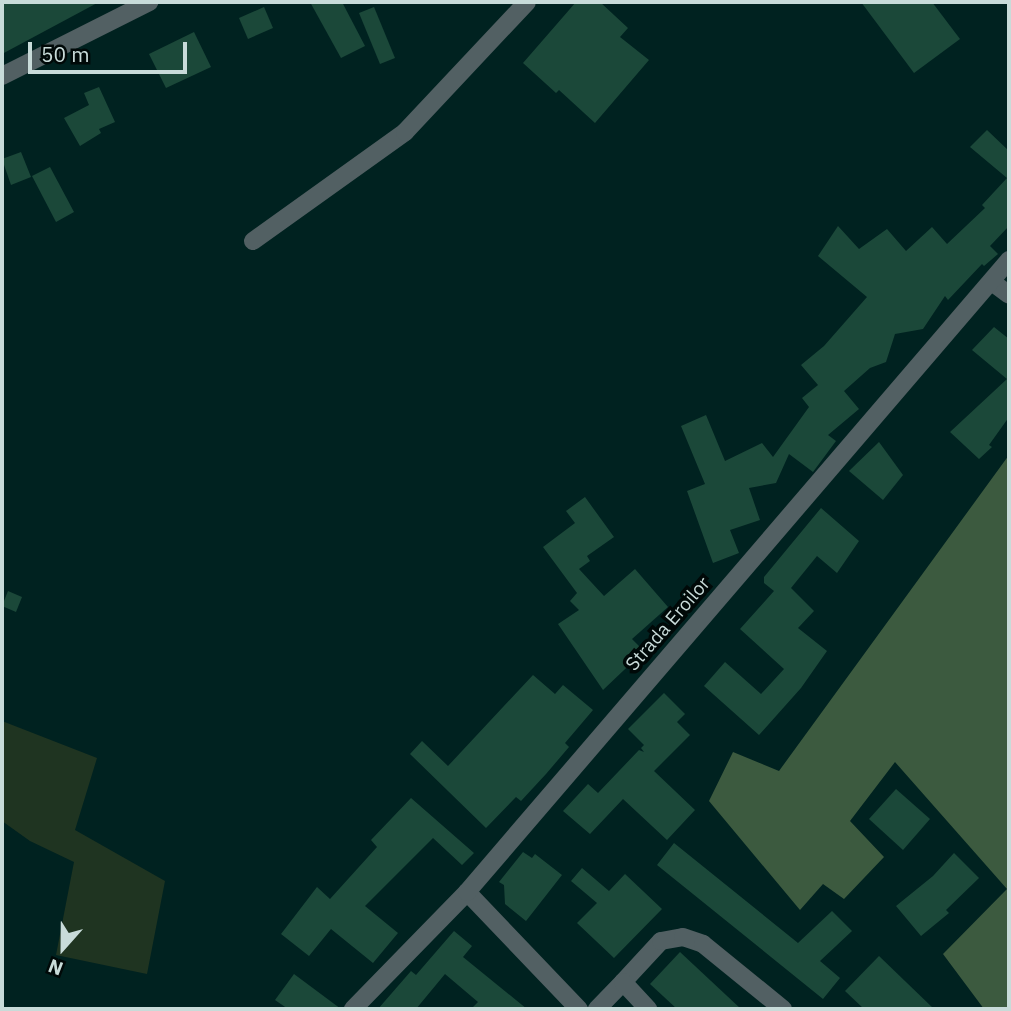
<!DOCTYPE html>
<html>
<head>
<meta charset="utf-8">
<style>
	body { margin:0 }
	#map { position:relative; width:1011px; height:1011px; overflow:hidden; background:#002220; font-family:"IBM Plex Sans",sans-serif }
	div>[style] { position:absolute }
	.green>* { inset:0; background:#1f3421 }
	.forest>* { inset:0; background:#3c5a3f }
	.building>* { inset:0; background:#1b4839 }
	.minor>* { height:18px; margin:-9px; padding:0 9px; transform-origin:9px; border-radius:9px; background:#526063 }
	span { translate:-50% -50%; white-space:nowrap; text-align:center; line-height:1.15; -webkit-text-stroke:7px #000908; paint-order:stroke }
	.street-label { font-size:19px; color:#c8dbd9 }
	.frame { position:absolute; inset:0; border:4px solid #c8dbd9; pointer-events:none }
	.north { position:absolute; left:28px; top:913px; width:70px; height:70px; -webkit-text-stroke:5px #000908; paint-order:stroke; rotate:201deg; font-size:19px; font-weight:700; line-height:28px; text-align:center; color:#c8dbd9 }
	.north::after { content:''; display:block; margin:auto; width:24px; height:32px; background:#c8dbd9; clip-path:polygon(50% 0,100% 100%,50% 72%,0 100%) }
	.scale { position:absolute; left:28px; top:42px; width:159px; height:32px; box-sizing:border-box; border:4px solid #c8dbd9; border-top:0; padding-left:9px; font-size:21px; line-height:24px; white-space:nowrap; color:#c8dbd9; -webkit-text-stroke:5px #000908; paint-order:stroke }
</style>
</head>
<body>
<div id="map">
	<div class="green">
		<div style="clip-path:polygon(2px 721px,97px 758px,75px 830px,165px 881px,147px 974px,56px 955px,74px 862px,30px 841px,2px 821px)"></div>
	</div>
	<div class="forest">
		<div style="clip-path:polygon(1009px 455px,1009px 1009px,984px 1009px,943px 954px,1007px 889px,895px 762px,850px 821px,884px 857px,844px 899px,823px 884px,800px 910px,709px 801px,733px 752px,779px 771px)"></div>
	</div>
	<div class="building">
		<div style="clip-path:polygon(2px 2px,99px 2px,2px 54px)"></div>
		<div style="clip-path:polygon(310px 2px,342px 2px,365px 46px,341px 58px)"></div>
		<div style="clip-path:polygon(576px 2px,600px 2px,628px 28px,620px 37px,649px 60px,595px 123px,559px 90px,556px 93px,523px 63px)"></div>
		<div style="clip-path:polygon(861px 2px,932px 2px,960px 39px,914px 73px)"></div>
		<div style="clip-path:polygon(264px 7px,273px 28px,248px 39px,239px 18px)"></div>
		<div style="clip-path:polygon(374px 7px,395px 58px,380px 64px,359px 13px)"></div>
		<div style="clip-path:polygon(194px 32px,211px 67px,166px 88px,149px 54px)"></div>
		<div style="clip-path:polygon(99px 87px,115px 122px,99px 129px,101px 133px,80px 146px,64px 118px,89px 105px,84px 93px)"></div>
		<div style="clip-path:polygon(987px 130px,1009px 151px,1009px 226px,990px 246px,998px 254px,984px 266px,982px 264px,948px 300px,945px 296px,923px 329px,895px 334px,886px 362px,870px 368px,844px 391px,859px 409px,828px 435px,836px 441px,813px 472px,789px 454px,776px 483px,749px 488px,760px 520px,730px 530px,739px 553px,713px 563px,687px 491px,705px 484px,681px 426px,706px 415px,725px 461px,762px 443px,773px 457px,809px 407px,802px 398px,818px 385px,801px 365px,824px 346px,867px 297px,818px 256px,838px 226px,859px 249px,887px 229px,906px 251px,932px 227px,947px 244px,985px 208px,982px 205px,1007px 178px,970px 147px)"></div>
		<div style="clip-path:polygon(21px 152px,31px 177px,11px 185px,2px 159px)"></div>
		<div style="clip-path:polygon(50px 167px,74px 212px,56px 222px,32px 176px)"></div>
		<div style="clip-path:polygon(994px 327px,1009px 339px,1009px 417px,989px 445px,992px 447px,979px 459px,950px 432px,1007px 379px,972px 350px)"></div>
		<div style="clip-path:polygon(879px 442px,903px 475px,883px 500px,849px 471px)"></div>
		<div style="clip-path:polygon(585px 497px,614px 537px,587px 556px,590px 561px,579px 569px,604px 596px,635px 569px,668px 607px,632px 639px,644px 651px,603px 690px,558px 624px,579px 610px,570px 601px,577px 593px,543px 547px,575px 523px,566px 511px)"></div>
		<div style="clip-path:polygon(821px 508px,859px 541px,837px 573px,817px 556px,791px 588px,814px 611px,798px 628px,827px 651px,801px 688px,759px 735px,704px 686px,725px 662px,761px 694px,784px 669px,740px 629px,774px 591px,764px 583px,764px 577px)"></div>
		<div style="clip-path:polygon(8px 591px,22px 597px,16px 612px,2px 606px)"></div>
		<div style="clip-path:polygon(533px 675px,555px 694px,563px 685px,593px 710px,565px 743px,569px 747px,546px 774px,521px 801px,516px 797px,486px 828px,410px 754px,422px 741px,448px 766px)"></div>
		<div style="clip-path:polygon(664px 693px,685px 714px,677px 722px,690px 735px,654px 771px,695px 810px,667px 840px,623px 799px,590px 834px,563px 811px,588px 784px,598px 793px,639px 750px,644px 752px,641px 748px,644px 745px,628px 729px)"></div>
		<div style="clip-path:polygon(896px 789px,930px 819px,903px 850px,869px 819px)"></div>
		<div style="clip-path:polygon(411px 798px,474px 853px,462px 865px,433px 838px,365px 906px,398px 933px,373px 963px,331px 929px,309px 956px,281px 934px,317px 887px,330px 899px,377px 847px,371px 840px)"></div>
		<div style="clip-path:polygon(674px 843px,798px 943px,832px 911px,852px 931px,820px 961px,840px 978px,823px 999px,657px 865px)"></div>
		<div style="clip-path:polygon(523px 852px,532px 858px,535px 854px,562px 875px,526px 921px,505px 904px,504px 885px,499px 882px)"></div>
		<div style="clip-path:polygon(954px 853px,979px 878px,946px 910px,949px 913px,921px 936px,896px 906px,933px 876px)"></div>
		<div style="clip-path:polygon(582px 868px,609px 891px,625px 874px,662px 909px,614px 958px,577px 923px,597px 903px,571px 881px)"></div>
		<div style="clip-path:polygon(454px 931px,472px 946px,463px 957px,527px 1009px,471px 1009px,478px 1002px,445px 974px,416px 1009px,378px 1009px,411px 971px,416px 975px)"></div>
		<div style="clip-path:polygon(680px 952px,741px 1009px,677px 1009px,650px 984px)"></div>
		<div style="clip-path:polygon(879px 956px,934px 1009px,864px 1009px,845px 991px)"></div>
		<div style="clip-path:polygon(294px 974px,341px 1009px,288px 1009px,275px 1000px)"></div>
	</div>
	<div class="minor">
		<div style="left:2px;top:76px;width:165px;rotate:-26.7deg"></div>
		<div style="left:253px;top:241px;width:187px;rotate:-35.6deg"></div>
		<div style="left:405px;top:132px;width:178px;rotate:-46.8deg"></div>
		<div style="left:992px;top:282px;width:21px;rotate:37deg"></div>
		<div style="left:467px;top:892px;width:162px;rotate:46.3deg"></div>
		<div style="left:623px;top:982px;width:56px;rotate:-47.2deg"></div>
		<div style="left:661px;top:941px;width:22px;rotate:-10deg"></div>
		<div style="left:683px;top:937px;width:21px;rotate:19deg"></div>
		<div style="left:703px;top:944px;width:103px;rotate:39.1deg"></div>
		<div style="left:353px;top:1009px;width:163px;rotate:-45.7deg"></div>
		<div style="left:467px;top:892px;width:833px;rotate:-49.38deg"></div>
		<div style="left:597px;top:1009px;width:37px;rotate:-46deg"></div>
		<div style="left:623px;top:982px;width:37px;rotate:47deg"></div>
	</div>
	<div class="street-label">
		<span style="left:668px;top:624px;rotate:-49deg">Strada Eroilor</span>
	</div>
	<div class="frame"></div>
	<div class="north">N</div>
	<div class="scale">50 m</div>
</div>
</body>
</html>
